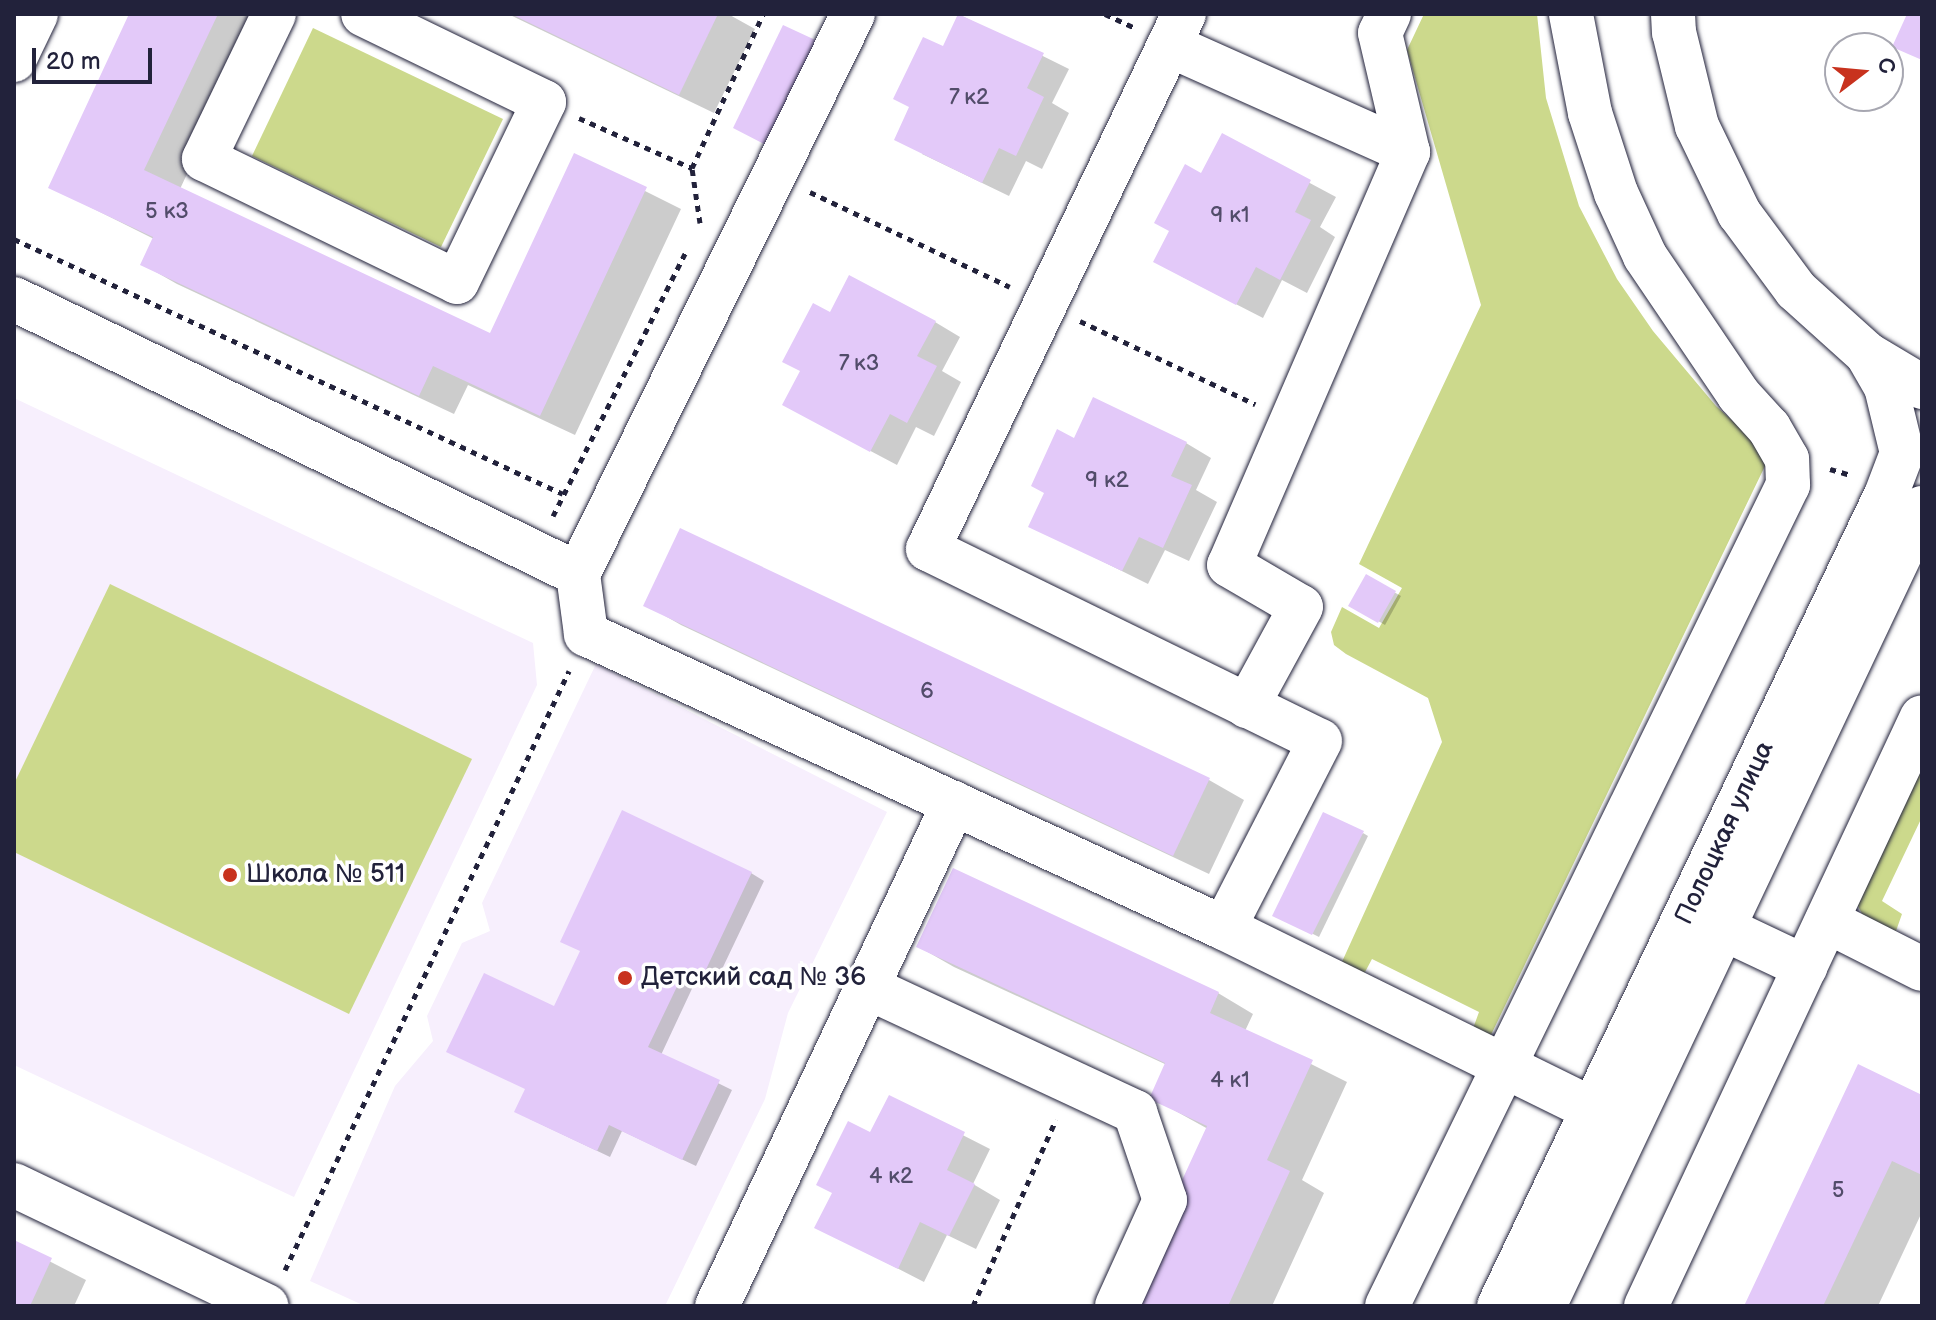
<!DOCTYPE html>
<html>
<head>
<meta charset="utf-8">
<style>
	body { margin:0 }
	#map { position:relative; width:1936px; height:1320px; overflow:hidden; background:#fff; font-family:"Balsamiq Sans",sans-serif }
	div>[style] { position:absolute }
	.built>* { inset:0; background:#f7effd }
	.green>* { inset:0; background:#ccd98c }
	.shadow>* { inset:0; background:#0003 }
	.building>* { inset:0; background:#e3c9f9 }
	.path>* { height:5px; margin-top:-2.5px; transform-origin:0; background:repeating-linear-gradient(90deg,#22223b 0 6px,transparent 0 12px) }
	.roads { filter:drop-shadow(0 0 2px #22223b) drop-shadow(0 0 2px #22223b) }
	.minor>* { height:44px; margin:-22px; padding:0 22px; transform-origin:22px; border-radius:22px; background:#fff }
	.dots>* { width:22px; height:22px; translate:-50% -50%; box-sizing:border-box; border:4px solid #fff; border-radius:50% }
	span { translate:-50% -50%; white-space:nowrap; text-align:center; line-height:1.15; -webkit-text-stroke:7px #fff; paint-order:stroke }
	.number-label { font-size:22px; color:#524c6a }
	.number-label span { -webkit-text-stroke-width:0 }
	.street-label { font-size:26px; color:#22223b }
	.poi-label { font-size:26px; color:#22223b }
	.left { translate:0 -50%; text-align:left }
	.frame { position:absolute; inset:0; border:16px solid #22223b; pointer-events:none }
	.north { position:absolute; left:1824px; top:32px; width:80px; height:80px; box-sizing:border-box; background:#fff; border:2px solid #a7a7b1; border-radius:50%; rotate:74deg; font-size:22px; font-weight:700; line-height:32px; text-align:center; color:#22223b }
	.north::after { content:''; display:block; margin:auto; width:28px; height:36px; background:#c8321e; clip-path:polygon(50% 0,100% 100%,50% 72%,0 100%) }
	.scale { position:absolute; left:32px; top:48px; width:120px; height:36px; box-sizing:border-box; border:4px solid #22223b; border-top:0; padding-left:10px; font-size:24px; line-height:28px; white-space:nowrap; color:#22223b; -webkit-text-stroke:6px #fff; paint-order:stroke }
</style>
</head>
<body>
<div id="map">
	<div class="built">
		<div style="clip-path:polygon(14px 398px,533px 643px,537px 685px,294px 1197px,14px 1065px)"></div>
		<div style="clip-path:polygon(596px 664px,887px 812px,788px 1013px,765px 1099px,665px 1306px,365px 1306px,310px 1281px,395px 1086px,433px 1041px,427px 1016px,462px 943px,490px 931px,482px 903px)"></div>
	</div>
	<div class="green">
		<div style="clip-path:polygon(1424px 14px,1537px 14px,1546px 98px,1579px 206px,1617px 279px,1653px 331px,1716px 406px,1761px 446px,1765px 466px,1489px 1039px,1471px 1034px,1479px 1012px,1372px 959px,1364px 974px,1341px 964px,1442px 742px,1428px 698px,1346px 654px,1334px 645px,1331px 632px,1342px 607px,1379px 628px,1402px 588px,1359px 564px,1481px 305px,1407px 50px)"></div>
		<div style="clip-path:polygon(313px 28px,503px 119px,441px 247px,252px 156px)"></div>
		<div style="clip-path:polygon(110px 584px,472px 759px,349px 1014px,14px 852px,14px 784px)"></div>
		<div style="clip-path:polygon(1922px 757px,1922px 817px,1882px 901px,1902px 914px,1896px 931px,1885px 929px,1864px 918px,1857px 904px)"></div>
	</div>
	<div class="shadow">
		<div style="clip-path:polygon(131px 14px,262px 14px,180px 189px,491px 335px,575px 156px,681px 209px,575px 435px,468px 385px,454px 414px,177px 284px,142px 264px,154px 239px,50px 187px)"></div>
		<div style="clip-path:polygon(508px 14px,728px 14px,755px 29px,714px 113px)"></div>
		<div style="clip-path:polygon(960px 15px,1069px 69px,1052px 103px,1069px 113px,1042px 169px,1026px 161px,1009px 196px,922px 154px,944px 49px)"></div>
		<div style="clip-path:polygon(1222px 136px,1336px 197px,1320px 227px,1335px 237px,1307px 293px,1282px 280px,1263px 318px,1181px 276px,1172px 230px)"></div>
		<div style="clip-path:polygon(831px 315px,935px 322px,960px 337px,942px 371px,961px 382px,934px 436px,916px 427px,897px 465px,810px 419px)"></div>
		<div style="clip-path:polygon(1075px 440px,1186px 443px,1211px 458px,1196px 490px,1217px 502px,1189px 561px,1165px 550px,1148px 584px,1031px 526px)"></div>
		<div style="clip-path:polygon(681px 531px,1209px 780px,1244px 800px,1209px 874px,681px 625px,646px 605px)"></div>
		<div style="clip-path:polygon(1367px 577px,1401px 596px,1385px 625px,1351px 605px)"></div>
		<div style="clip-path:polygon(1363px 833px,1368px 836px,1319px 937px,1281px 918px)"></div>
		<div style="clip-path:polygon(751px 873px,764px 881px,714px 986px,697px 978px,661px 1055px,732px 1090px,696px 1166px,622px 1131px,610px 1157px,530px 1119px,527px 1090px,555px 1008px)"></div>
		<div style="clip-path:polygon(919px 947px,1218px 993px,1253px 1014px,1245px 1031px,1347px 1082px,1302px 1180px,1324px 1193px,1272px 1306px,1127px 1306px,1208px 1129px,1152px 1098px,1167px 1065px,954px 967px)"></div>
		<div style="clip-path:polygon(1922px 1097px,1922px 1212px,1878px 1306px,1749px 1306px)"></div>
		<div style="clip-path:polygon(890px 1098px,990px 1149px,973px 1184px,1000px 1200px,976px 1249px,947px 1235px,924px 1282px,817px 1227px)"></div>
		<div style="clip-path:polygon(14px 1243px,86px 1280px,74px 1306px,14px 1306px)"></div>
	</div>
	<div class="building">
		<div style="clip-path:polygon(129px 14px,218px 14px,144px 170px,490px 333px,574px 153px,647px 187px,540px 416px,433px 366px,419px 396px,140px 265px,153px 237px,48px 188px)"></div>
		<div style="clip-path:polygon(511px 14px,718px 14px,679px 95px)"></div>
		<div style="clip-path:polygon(958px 14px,1044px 53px,1027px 88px,1044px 97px,1016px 156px,999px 148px,982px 183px,894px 140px,909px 107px,893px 99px,923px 37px,943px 46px)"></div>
		<div style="clip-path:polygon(1907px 14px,1922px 14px,1922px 60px,1892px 47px)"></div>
		<div style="clip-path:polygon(783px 25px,824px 44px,772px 148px,733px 128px)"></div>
		<div style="clip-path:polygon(1222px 133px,1311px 180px,1295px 212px,1311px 220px,1280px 280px,1256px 267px,1236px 305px,1153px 262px,1169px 231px,1154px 223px,1185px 164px,1201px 173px)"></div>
		<div style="clip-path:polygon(849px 275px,936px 321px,917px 356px,937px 366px,907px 423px,890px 414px,870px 452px,782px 405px,800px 371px,782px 362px,813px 303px,830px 312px)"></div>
		<div style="clip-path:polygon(1093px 397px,1187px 442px,1171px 476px,1192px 485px,1163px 548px,1139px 537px,1122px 571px,1028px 527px,1044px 493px,1031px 486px,1057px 429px,1074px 438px)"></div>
		<div style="clip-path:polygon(680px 528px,1210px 778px,1173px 856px,643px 606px)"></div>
		<div style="clip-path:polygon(1366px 574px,1396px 591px,1378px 623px,1348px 606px)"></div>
		<div style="clip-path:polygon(622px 810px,752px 872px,701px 980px,684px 972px,648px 1047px,720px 1080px,682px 1160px,609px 1125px,597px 1151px,514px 1112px,525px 1089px,446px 1052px,484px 973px,554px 1006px,580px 951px,560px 942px)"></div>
		<div style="clip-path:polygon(1323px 812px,1364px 831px,1312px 935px,1272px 916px)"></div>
		<div style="clip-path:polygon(953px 868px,1219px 992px,1210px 1013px,1313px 1060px,1267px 1160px,1290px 1171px,1228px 1306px,1124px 1306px,1207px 1126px,1149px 1099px,1165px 1063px,916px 947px)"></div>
		<div style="clip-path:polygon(1858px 1064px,1922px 1095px,1922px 1175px,1892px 1161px,1823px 1306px,1744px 1306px)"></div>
		<div style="clip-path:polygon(889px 1095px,965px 1132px,947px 1170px,975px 1184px,949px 1236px,920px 1222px,898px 1269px,814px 1228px,832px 1193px,816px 1185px,848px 1121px,870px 1132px)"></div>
		<div style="clip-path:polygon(14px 1240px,52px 1258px,30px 1306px,14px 1306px)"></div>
	</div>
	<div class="path">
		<div style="left:1105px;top:14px;width:31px;rotate:25deg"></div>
		<div style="left:579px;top:118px;width:124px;rotate:23.9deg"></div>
		<div style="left:810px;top:192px;width:221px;rotate:25.4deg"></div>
		<div style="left:700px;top:223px;width:56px;rotate:-98.3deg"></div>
		<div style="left:692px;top:168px;width:170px;rotate:-65.2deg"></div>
		<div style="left:14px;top:239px;width:605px;rotate:24.91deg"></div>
		<div style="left:1080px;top:321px;width:194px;rotate:25.4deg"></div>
		<div style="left:1830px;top:469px;width:19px;rotate:16deg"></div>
		<div style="left:553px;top:516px;width:294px;rotate:-63.3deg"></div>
		<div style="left:285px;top:1270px;width:663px;rotate:-64.63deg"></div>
		<div style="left:973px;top:1306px;width:204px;rotate:-66deg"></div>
	</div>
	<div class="roads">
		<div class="minor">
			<div style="left:274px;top:14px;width:161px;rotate:115.8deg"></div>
			<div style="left:204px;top:159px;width:281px;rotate:25.9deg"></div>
			<div style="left:457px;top:282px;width:200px;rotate:-64.2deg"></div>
			<div style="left:544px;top:102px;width:201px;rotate:-154.1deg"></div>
			<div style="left:853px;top:14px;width:624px;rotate:116.15deg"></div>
			<div style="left:578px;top:574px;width:61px;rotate:82.4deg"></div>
			<div style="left:586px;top:634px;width:702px;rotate:24.74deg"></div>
			<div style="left:1224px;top:928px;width:450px;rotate:26.2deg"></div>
			<div style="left:1184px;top:14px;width:593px;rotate:115.57deg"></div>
			<div style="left:928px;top:549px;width:436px;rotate:26.1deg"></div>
			<div style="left:1320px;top:741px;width:210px;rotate:117.2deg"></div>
			<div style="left:1389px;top:14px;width:21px;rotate:115deg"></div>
			<div style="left:1380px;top:33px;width:122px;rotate:76.8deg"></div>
			<div style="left:1673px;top:14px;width:18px;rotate:87deg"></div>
			<div style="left:1674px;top:32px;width:97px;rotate:76.3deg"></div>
			<div style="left:1697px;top:126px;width:97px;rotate:64.2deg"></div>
			<div style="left:1739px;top:213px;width:96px;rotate:53.5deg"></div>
			<div style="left:1796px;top:290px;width:96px;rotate:42deg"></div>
			<div style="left:1867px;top:354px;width:64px;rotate:31deg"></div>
			<div style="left:1169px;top:45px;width:262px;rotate:24.1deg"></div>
			<div style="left:1408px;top:152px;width:450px;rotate:113.4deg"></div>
			<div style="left:1229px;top:565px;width:83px;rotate:30.3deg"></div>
			<div style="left:1301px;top:607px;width:113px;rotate:118.6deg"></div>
			<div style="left:14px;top:60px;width:51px;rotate:-64.4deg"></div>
			<div style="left:14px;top:299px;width:627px;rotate:25.99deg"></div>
			<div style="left:1695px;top:915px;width:122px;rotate:25.3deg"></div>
			<div style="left:1827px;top:921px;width:106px;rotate:26.8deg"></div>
			<div style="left:867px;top:987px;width:296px;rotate:25deg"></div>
			<div style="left:1135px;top:1112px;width:93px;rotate:71.2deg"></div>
			<div style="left:1165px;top:1200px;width:116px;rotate:114.4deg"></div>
			<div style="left:14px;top:1185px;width:280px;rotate:25.6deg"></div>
			<div style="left:717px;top:1306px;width:556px;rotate:-64.77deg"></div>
			<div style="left:1387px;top:1306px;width:914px;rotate:-63.97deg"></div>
			<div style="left:1788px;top:485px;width:26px;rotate:-92deg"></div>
			<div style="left:1787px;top:459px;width:36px;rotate:-120deg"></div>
			<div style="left:1769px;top:428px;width:45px;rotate:-132.3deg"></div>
			<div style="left:1739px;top:395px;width:168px;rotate:-124.1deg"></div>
			<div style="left:1645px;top:256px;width:69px;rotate:-114.7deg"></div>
			<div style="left:1616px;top:193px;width:84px;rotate:-108deg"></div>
			<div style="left:1590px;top:113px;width:101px;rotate:-100.9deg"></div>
			<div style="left:1499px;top:1306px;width:899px;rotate:-64.49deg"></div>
			<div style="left:1886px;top:495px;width:45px;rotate:-69.1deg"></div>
			<div style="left:1902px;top:453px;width:68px;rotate:-103.6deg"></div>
			<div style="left:1886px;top:387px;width:38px;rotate:-120deg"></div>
			<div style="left:1544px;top:1306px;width:883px;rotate:-64.65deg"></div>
			<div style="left:1646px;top:1306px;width:650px;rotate:-64.89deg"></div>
		</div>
	</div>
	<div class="dots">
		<div style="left:230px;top:875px;background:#c8321e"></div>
		<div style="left:625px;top:978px;background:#c8321e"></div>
	</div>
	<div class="number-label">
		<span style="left:969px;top:98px">7 к2</span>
		<span style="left:167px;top:212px">5 к3</span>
		<span style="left:1230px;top:216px">9 к1</span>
		<span style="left:859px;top:364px">7 к3</span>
		<span style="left:1107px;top:481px">9 к2</span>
		<span style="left:927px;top:692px">6</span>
		<span style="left:1230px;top:1081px">4 к1</span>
		<span style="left:891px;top:1177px">4 к2</span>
		<span style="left:1838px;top:1191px">5</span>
	</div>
	<div class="street-label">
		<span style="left:1725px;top:833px;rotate:-65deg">Полоцкая улица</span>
	</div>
	<div class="poi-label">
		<span class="left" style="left:246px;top:875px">Школа № 511</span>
		<span class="left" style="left:641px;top:978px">Детский сад № 36</span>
	</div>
	<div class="frame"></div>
	<div class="north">С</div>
	<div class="scale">20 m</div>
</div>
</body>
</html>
